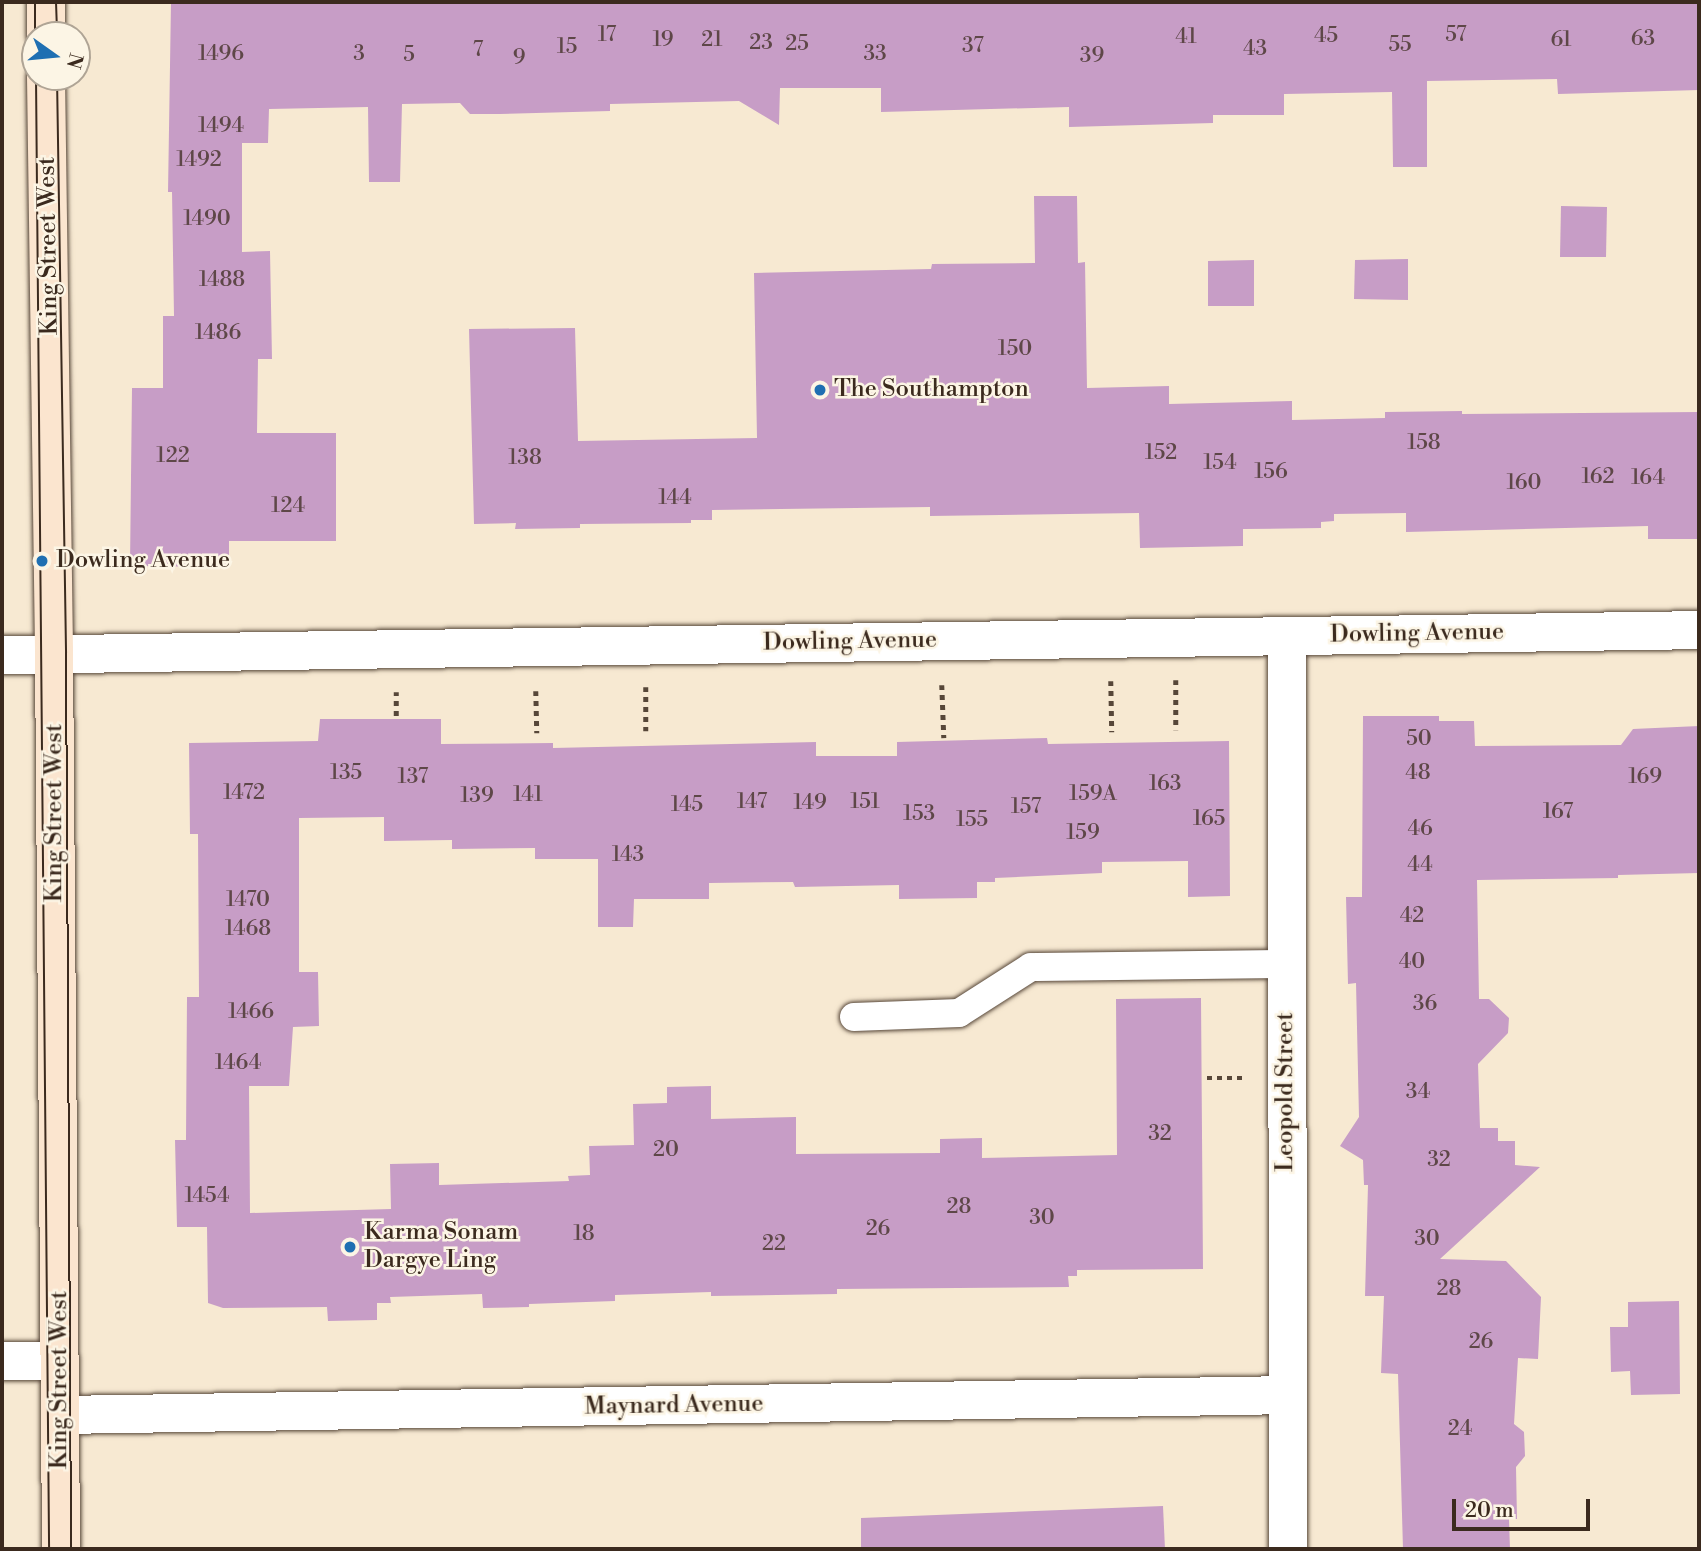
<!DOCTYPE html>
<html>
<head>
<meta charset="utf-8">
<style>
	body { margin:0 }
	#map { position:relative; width:1701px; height:1551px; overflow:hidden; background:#f7e9d2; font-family:"Libre Bodoni",serif }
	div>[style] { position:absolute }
	.building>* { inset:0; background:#c79dc6 }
	.path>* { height:4.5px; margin-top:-2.25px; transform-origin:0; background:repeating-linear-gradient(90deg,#574739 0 5px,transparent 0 10px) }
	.roads { filter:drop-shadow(0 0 2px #574739) drop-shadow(0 0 2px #574739) }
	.service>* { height:28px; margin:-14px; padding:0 14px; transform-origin:14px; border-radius:14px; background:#fff }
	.minor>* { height:38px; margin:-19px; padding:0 19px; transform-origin:19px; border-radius:19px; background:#fff }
	.secondary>* { height:38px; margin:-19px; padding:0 19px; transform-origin:19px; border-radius:19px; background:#fbe5cf }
	.tram>* { height:2px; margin:-1px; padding:0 1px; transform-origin:1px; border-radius:1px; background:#3b2a1e }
	.dots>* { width:19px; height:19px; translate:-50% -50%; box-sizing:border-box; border:4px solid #fcf5e5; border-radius:50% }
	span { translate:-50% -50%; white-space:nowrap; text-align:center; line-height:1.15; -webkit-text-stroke:5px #fcf5e5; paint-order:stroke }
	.number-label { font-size:21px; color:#5e4748 }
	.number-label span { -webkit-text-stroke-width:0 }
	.street-label { font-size:24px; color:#3b2a1e }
	.poi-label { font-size:24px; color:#3b2a1e }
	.left { translate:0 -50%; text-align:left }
	.frame { position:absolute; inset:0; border:4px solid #3b2a1e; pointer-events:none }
	.north { position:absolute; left:21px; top:21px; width:70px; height:70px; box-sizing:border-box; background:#fcf5e5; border:2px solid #afa495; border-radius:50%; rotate:105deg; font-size:19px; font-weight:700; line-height:28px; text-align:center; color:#3b2a1e }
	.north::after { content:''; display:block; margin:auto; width:24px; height:32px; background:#1f6fb2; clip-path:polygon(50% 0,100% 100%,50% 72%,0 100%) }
	.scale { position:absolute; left:1452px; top:1499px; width:138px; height:32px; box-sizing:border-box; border:4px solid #3b2a1e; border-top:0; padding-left:9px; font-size:21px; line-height:24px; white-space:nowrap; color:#3b2a1e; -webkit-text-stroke:5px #fcf5e5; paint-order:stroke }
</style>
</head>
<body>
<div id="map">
	<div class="building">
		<div style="clip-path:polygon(171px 2px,1699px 2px,1699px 90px,1558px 94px,1557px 79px,1427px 81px,1427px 167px,1393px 167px,1392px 92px,1284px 94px,1284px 115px,1213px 115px,1213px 123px,1069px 127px,1069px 107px,881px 112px,881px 88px,780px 88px,779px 125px,739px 101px,610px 104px,610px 111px,500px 114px,470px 114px,460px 103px,402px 104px,400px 182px,369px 182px,368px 107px,269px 109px,268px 143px,242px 143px,242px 252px,270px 251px,272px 359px,258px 359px,257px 433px,336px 433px,336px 541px,229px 541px,229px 567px,130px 566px,132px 388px,163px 388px,163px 316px,174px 316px,172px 192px,168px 192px)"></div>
		<div style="clip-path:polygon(1034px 196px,1077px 196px,1078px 263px,1085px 262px,1087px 388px,1169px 386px,1169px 404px,1292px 401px,1292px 420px,1385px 418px,1385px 412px,1462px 411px,1462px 414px,1699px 412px,1699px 539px,1648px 539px,1648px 526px,1406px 532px,1406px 513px,1334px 514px,1334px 521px,1321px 522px,1321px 528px,1243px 529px,1243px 546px,1140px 548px,1139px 513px,930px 516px,930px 507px,712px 510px,712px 520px,691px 520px,691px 523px,580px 524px,580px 528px,515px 529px,516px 523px,474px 524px,469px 329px,575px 328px,578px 441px,757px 438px,754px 273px,931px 269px,932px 264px,1035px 263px)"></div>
		<div style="clip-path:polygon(1561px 206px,1607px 207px,1606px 257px,1560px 257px)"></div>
		<div style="clip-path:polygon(1408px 259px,1408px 300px,1354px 299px,1355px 260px)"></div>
		<div style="clip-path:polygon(1254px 260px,1254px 306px,1208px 306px,1208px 261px)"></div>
		<div style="clip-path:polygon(1363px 716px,1439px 716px,1439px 721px,1474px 721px,1475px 746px,1621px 745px,1633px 729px,1699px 726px,1699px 873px,1618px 875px,1618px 878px,1477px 880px,1479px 999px,1489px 999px,1509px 1018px,1508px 1033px,1478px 1064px,1480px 1128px,1498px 1128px,1498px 1141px,1515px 1141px,1515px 1165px,1540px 1167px,1440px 1259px,1506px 1261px,1541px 1297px,1538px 1359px,1518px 1358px,1514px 1424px,1524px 1432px,1525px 1456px,1516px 1467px,1517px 1519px,1509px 1519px,1510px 1549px,1403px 1549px,1398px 1374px,1381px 1373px,1384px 1296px,1365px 1296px,1368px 1185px,1364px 1185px,1363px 1160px,1340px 1146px,1359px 1117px,1356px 983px,1348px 984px,1346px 897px,1362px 897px)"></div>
		<div style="clip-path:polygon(320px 719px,441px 719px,441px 744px,553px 743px,553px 748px,816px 742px,816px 756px,897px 756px,897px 742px,1047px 738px,1048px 744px,1229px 741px,1230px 896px,1188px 897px,1188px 861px,1102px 862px,1102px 873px,995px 878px,995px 882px,977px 882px,977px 898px,899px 899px,899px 885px,795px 887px,793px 882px,709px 883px,709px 899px,634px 899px,633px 927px,598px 927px,598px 859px,535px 859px,535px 848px,452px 849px,452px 840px,384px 841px,384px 817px,299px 818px,299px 972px,318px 972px,319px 1026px,293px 1027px,289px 1086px,249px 1086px,250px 1213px,391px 1209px,390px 1164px,439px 1163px,439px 1185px,569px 1181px,568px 1176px,590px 1175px,589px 1146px,634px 1145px,633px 1104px,667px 1103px,667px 1087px,711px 1086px,711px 1119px,796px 1117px,796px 1154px,940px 1153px,940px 1139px,982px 1138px,982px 1158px,1117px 1155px,1116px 999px,1201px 998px,1203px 1269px,1077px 1270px,1077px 1276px,1068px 1276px,1069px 1287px,837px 1289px,837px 1294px,711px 1296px,711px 1292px,615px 1295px,615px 1301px,529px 1304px,529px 1307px,483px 1308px,482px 1294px,390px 1297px,391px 1303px,377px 1303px,377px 1320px,328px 1321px,327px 1307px,223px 1308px,208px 1303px,207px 1227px,177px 1227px,175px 1140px,186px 1140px,187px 997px,199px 997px,198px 834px,190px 834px,189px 743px,318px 741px)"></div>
		<div style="clip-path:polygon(1679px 1301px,1680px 1394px,1631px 1395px,1630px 1371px,1611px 1372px,1610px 1327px,1628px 1327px,1628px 1302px)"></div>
		<div style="clip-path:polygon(1163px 1506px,1165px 1549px,861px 1549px,861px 1518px)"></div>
	</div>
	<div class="path">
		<div style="left:1176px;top:680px;width:50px;rotate:90deg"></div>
		<div style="left:1111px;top:681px;width:51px;rotate:88.9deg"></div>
		<div style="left:942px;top:685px;width:53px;rotate:87.8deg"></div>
		<div style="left:646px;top:687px;width:44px;rotate:90deg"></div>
		<div style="left:536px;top:691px;width:42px;rotate:88.6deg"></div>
		<div style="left:396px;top:716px;width:24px;rotate:-90deg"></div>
		<div style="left:1207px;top:1078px;width:37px"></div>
	</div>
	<div class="roads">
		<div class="service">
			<div style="left:854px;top:1017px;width:105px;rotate:-2.2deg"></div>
			<div style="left:959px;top:1013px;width:85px;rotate:-32.6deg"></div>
			<div style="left:1031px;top:967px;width:255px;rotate:-0.7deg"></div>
		</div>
		<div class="minor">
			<div style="left:1287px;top:636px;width:913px;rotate:89.94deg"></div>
			<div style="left:2px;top:655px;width:1697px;rotate:-0.84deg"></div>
			<div style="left:2px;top:1361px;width:58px"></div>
			<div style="left:61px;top:1415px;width:1226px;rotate:-0.93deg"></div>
		</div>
		<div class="secondary">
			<div style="left:46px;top:2px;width:33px;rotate:90deg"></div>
			<div style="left:46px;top:77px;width:576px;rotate:89.2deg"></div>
			<div style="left:54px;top:653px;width:896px;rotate:89.55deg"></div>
		</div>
	</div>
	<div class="tram">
		<div style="left:35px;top:2px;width:33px;rotate:90deg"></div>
		<div style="left:56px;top:2px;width:33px;rotate:88deg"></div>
		<div style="left:36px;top:77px;width:1472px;rotate:89.49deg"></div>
		<div style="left:57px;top:77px;width:576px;rotate:89.1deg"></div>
		<div style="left:66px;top:653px;width:896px;rotate:89.68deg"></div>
	</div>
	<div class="dots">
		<div style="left:820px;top:390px;background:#1f6fb2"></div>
		<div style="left:42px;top:561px;background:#1f6fb2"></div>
		<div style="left:350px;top:1247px;background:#1f6fb2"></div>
	</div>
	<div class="number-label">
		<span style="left:607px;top:35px">17</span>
		<span style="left:1456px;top:35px">57</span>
		<span style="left:1326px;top:36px">45</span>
		<span style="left:1186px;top:37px">41</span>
		<span style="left:1643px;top:39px">63</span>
		<span style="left:663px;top:40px">19</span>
		<span style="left:712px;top:40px">21</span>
		<span style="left:1561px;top:40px">61</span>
		<span style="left:761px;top:43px">23</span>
		<span style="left:797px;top:44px">25</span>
		<span style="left:1400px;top:45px">55</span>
		<span style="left:973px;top:46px">37</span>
		<span style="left:567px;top:47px">15</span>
		<span style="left:1255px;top:49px">43</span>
		<span style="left:478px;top:50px">7</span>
		<span style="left:221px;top:54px">1496</span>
		<span style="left:359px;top:54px">3</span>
		<span style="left:875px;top:54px">33</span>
		<span style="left:409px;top:55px">5</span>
		<span style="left:1092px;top:56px">39</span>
		<span style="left:519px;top:58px">9</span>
		<span style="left:221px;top:126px">1494</span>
		<span style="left:199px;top:160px">1492</span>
		<span style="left:207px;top:219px">1490</span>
		<span style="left:222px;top:280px">1488</span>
		<span style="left:218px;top:333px">1486</span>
		<span style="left:1015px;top:349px">150</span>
		<span style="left:1424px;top:443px">158</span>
		<span style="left:1161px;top:453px">152</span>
		<span style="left:173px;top:456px">122</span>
		<span style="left:525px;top:458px">138</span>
		<span style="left:1220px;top:463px">154</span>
		<span style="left:1271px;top:472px">156</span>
		<span style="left:1598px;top:477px">162</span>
		<span style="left:1648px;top:478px">164</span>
		<span style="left:1524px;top:483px">160</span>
		<span style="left:675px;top:498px">144</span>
		<span style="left:288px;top:506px">124</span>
		<span style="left:1419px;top:739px">50</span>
		<span style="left:346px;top:773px">135</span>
		<span style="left:1418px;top:773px">48</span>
		<span style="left:413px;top:777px">137</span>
		<span style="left:1645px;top:777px">169</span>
		<span style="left:1165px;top:784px">163</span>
		<span style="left:244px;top:793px">1472</span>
		<span style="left:1093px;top:794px">159A</span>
		<span style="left:528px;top:795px">141</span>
		<span style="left:477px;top:796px">139</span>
		<span style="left:752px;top:802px">147</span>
		<span style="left:865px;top:802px">151</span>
		<span style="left:810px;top:803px">149</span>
		<span style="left:687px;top:805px">145</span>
		<span style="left:1026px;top:807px">157</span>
		<span style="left:1558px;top:812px">167</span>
		<span style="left:919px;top:814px">153</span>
		<span style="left:1209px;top:819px">165</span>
		<span style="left:972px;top:820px">155</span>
		<span style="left:1420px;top:829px">46</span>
		<span style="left:1083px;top:833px">159</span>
		<span style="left:628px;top:855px">143</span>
		<span style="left:1420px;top:865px">44</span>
		<span style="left:248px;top:900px">1470</span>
		<span style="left:1412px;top:916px">42</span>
		<span style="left:248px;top:929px">1468</span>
		<span style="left:1412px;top:962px">40</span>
		<span style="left:1425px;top:1004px">36</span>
		<span style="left:251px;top:1012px">1466</span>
		<span style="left:238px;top:1063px">1464</span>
		<span style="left:1418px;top:1092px">34</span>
		<span style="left:1160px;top:1134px">32</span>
		<span style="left:666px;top:1150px">20</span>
		<span style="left:1439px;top:1160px">32</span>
		<span style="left:207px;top:1196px">1454</span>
		<span style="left:959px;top:1207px">28</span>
		<span style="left:1042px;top:1218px">30</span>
		<span style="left:878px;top:1229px">26</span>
		<span style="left:584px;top:1234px">18</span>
		<span style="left:1427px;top:1239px">30</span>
		<span style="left:774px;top:1244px">22</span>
		<span style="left:1449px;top:1289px">28</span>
		<span style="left:1481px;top:1342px">26</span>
		<span style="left:1460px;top:1429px">24</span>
	</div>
	<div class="street-label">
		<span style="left:49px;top:246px;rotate:-91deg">King Street West</span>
		<span style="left:1417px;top:634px;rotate:-1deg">Dowling Avenue</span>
		<span style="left:850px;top:642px;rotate:-1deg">Dowling Avenue</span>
		<span style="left:55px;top:813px;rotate:-90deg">King Street West</span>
		<span style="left:1286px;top:1092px;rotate:-90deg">Leopold Street</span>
		<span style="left:60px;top:1380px;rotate:-90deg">King Street West</span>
		<span style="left:674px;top:1406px;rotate:-1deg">Maynard Avenue</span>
	</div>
	<div class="poi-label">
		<span class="left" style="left:834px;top:390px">The Southampton</span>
		<span class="left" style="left:56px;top:561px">Dowling Avenue</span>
		<span class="left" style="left:364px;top:1247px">Karma Sonam<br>Dargye Ling</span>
	</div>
	<div class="frame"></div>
	<div class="north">N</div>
	<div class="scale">20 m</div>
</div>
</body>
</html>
